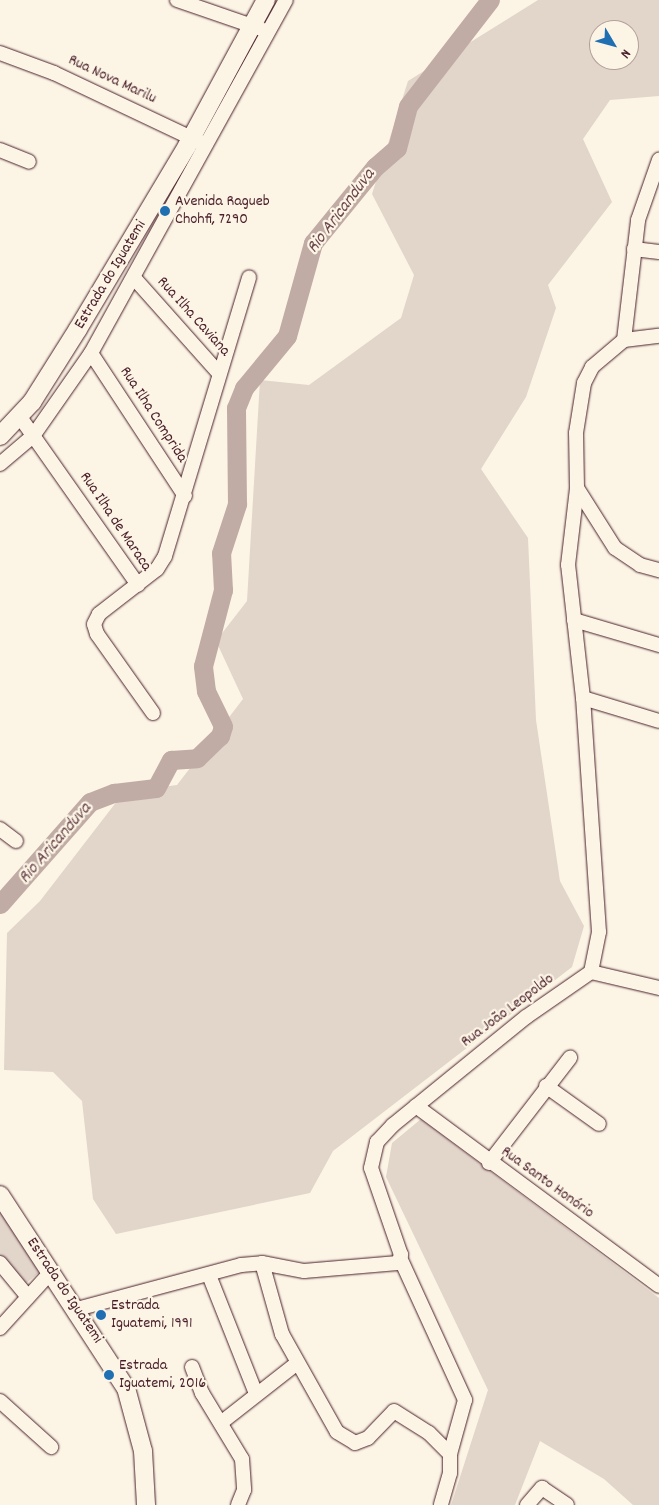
<!DOCTYPE html>
<html>
<head>
<meta charset="utf-8">
<style>
	body { margin:0 }
	#map { position:relative; width:659px; height:1505px; overflow:hidden; background:#fcf5e5; font-family:Dekko,sans-serif }
	div>[style] { position:absolute }
	.green>* { inset:0; background:#e2d5ca }
	.river>* { height:19px; margin:-9.5px; padding:0 9.5px; transform-origin:9.5px; border-radius:9.5px; background:#c0aca5 }
	.roads { filter:drop-shadow(0 0 1px #4a1f2b) drop-shadow(0 0 1px #4a1f2b) }
	.minor>* { height:14px; margin:-7px; padding:0 7px; transform-origin:7px; border-radius:7px; background:#fcf5e5 }
	.major>* { height:18px; margin:-9px; padding:0 9px; transform-origin:9px; border-radius:9px; background:#fcf5e5 }
	.dots>* { width:14px; height:14px; translate:-50% -50%; box-sizing:border-box; border:2px solid #fcf5e5; border-radius:50% }
	span { translate:-50% -50%; white-space:nowrap; text-align:center; line-height:1.15; -webkit-text-stroke:4.5px #fcf5e5; paint-order:stroke }
	.street-label { font-size:16px; color:#4a1f2b }
	.poi-label { font-size:16px; color:#4a1f2b }
	.left { translate:0 -50%; text-align:left }
	.water-label { font-size:18px; color:#6d4950; font-style:italic }
	.north { position:absolute; left:589px; top:20px; width:50px; height:50px; box-sizing:border-box; background:#fcf5e5; border:1px solid #b59f9b; border-radius:50%; rotate:127deg; font-size:14px; font-weight:700; line-height:20px; text-align:center; color:#4a1f2b }
	.north::after { content:''; display:block; margin:auto; width:18px; height:22px; background:#1f6fb2; clip-path:polygon(50% 0,100% 100%,50% 72%,0 100%) }
</style>
</head>
<body>
<div id="map">
	<div class="green">
		<div style="clip-path:polygon(evenodd,538px 0,659px 0,659px 96px,610px 100px,583px 139px,612px 202px,548px 285px,556px 308px,526px 397px,481px 469px,528px 538px,536px 720px,560px 881px,584px 926px,572px 967px,333px 1151px,310px 1193px,116px 1234px,93px 1199px,82px 1101px,53px 1072px,4px 1070px,7px 933px,40px 901px,124px 792px,177px 785px,243px 699px,216px 641px,247px 601px,260px 380px,309px 385px,401px 318px,414px 275px,372px 194px,408px 81px,538px 0,599px 30px,629px 30px,629px 60px,599px 60px,599px 30px)"></div>
		<div style="clip-path:polygon(421px 1119px,659px 1298px,659px 1505px,633px 1505px,604px 1479px,540px 1441px,515px 1505px,451px 1505px,488px 1390px,386px 1177px,392px 1143px)"></div>
		<div style="clip-path:polygon(0 1203px,44px 1268px,23px 1286px,0 1255px)"></div>
	</div>
	<div class="river">
		<div style="left:0;top:904px;width:136px;rotate:-48.6deg"></div>
		<div style="left:90px;top:802px;width:26px;rotate:-21deg"></div>
		<div style="left:114px;top:793px;width:42px;rotate:-6.8deg"></div>
		<div style="left:156px;top:788px;width:32px;rotate:-62deg"></div>
		<div style="left:171px;top:760px;width:26px;rotate:-4deg"></div>
		<div style="left:197px;top:758px;width:32px;rotate:-44deg"></div>
		<div style="left:220px;top:736px;width:10px;rotate:-73deg"></div>
		<div style="left:223px;top:726px;width:39px;rotate:-116deg"></div>
		<div style="left:206px;top:691px;width:25px;rotate:-97deg"></div>
		<div style="left:203px;top:666px;width:79px;rotate:-75.3deg"></div>
		<div style="left:223px;top:590px;width:37px;rotate:-93deg"></div>
		<div style="left:221px;top:553px;width:52px;rotate:-71.9deg"></div>
		<div style="left:237px;top:504px;width:96px;rotate:-90.6deg"></div>
		<div style="left:236px;top:408px;width:22px;rotate:-68deg"></div>
		<div style="left:244px;top:388px;width:67px;rotate:-50.4deg"></div>
		<div style="left:287px;top:336px;width:97px;rotate:-74.4deg"></div>
		<div style="left:313px;top:243px;width:98px;rotate:-50.8deg"></div>
		<div style="left:375px;top:167px;width:29px;rotate:-41deg"></div>
		<div style="left:397px;top:148px;width:43px;rotate:-75.3deg"></div>
		<div style="left:408px;top:106px;width:134px;rotate:-52.3deg"></div>
	</div>
	<div class="roads">
		<div class="minor">
			<div style="left:177px;top:0;width:89px;rotate:19deg"></div>
			<div style="left:0;top:53px;width:58px;rotate:20.3deg"></div>
			<div style="left:54px;top:73px;width:161px;rotate:25.3deg"></div>
			<div style="left:0;top:150px;width:31px;rotate:22deg"></div>
			<div style="left:634px;top:249px;width:25px;rotate:7deg"></div>
			<div style="left:135px;top:279px;width:125px;rotate:48.3deg"></div>
			<div style="left:624px;top:340px;width:121px;rotate:-83.3deg"></div>
			<div style="left:638px;top:220px;width:64px;rotate:-70.7deg"></div>
			<div style="left:91px;top:353px;width:171px;rotate:56.7deg"></div>
			<div style="left:20px;top:417px;width:205px;rotate:54.9deg"></div>
			<div style="left:0;top:464px;width:43px;rotate:-40.3deg"></div>
			<div style="left:33px;top:436px;width:101px;rotate:-55.1deg"></div>
			<div style="left:91px;top:353px;width:403px;rotate:-61.1deg"></div>
			<div style="left:577px;top:488px;width:71px;rotate:57.7deg"></div>
			<div style="left:615px;top:548px;width:30px;rotate:34deg"></div>
			<div style="left:640px;top:565px;width:20px;rotate:15deg"></div>
			<div style="left:574px;top:620px;width:89px;rotate:16.4deg"></div>
			<div style="left:583px;top:698px;width:79px;rotate:16.8deg"></div>
			<div style="left:153px;top:713px;width:97px;rotate:-125.3deg"></div>
			<div style="left:97px;top:634px;width:10px;rotate:-107deg"></div>
			<div style="left:94px;top:624px;width:11px;rotate:-63deg"></div>
			<div style="left:99px;top:614px;width:73px;rotate:-37.8deg"></div>
			<div style="left:157px;top:569px;width:15px;rotate:-58deg"></div>
			<div style="left:165px;top:556px;width:291px;rotate:-73.2deg"></div>
			<div style="left:0;top:829px;width:20px;rotate:37deg"></div>
			<div style="left:591px;top:972px;width:41px;rotate:-78.7deg"></div>
			<div style="left:599px;top:932px;width:235px;rotate:-93.9deg"></div>
			<div style="left:583px;top:698px;width:134px;rotate:-96.4deg"></div>
			<div style="left:568px;top:565px;width:78px;rotate:-83.3deg"></div>
			<div style="left:577px;top:488px;width:55px;rotate:-91deg"></div>
			<div style="left:576px;top:433px;width:51px;rotate:-80.9deg"></div>
			<div style="left:584px;top:383px;width:18px;rotate:-63deg"></div>
			<div style="left:592px;top:367px;width:42px;rotate:-40.2deg"></div>
			<div style="left:624px;top:340px;width:35px;rotate:-7deg"></div>
			<div style="left:546px;top:1086px;width:65px;rotate:35.6deg"></div>
			<div style="left:416px;top:1106px;width:302px;rotate:36.5deg"></div>
			<div style="left:489px;top:1163px;width:133px;rotate:-52.4deg"></div>
			<div style="left:401px;top:1260px;width:154px;rotate:65.4deg"></div>
			<div style="left:465px;top:1400px;width:56px;rotate:105.5deg"></div>
			<div style="left:0;top:1263px;width:44px;rotate:50.5deg"></div>
			<div style="left:262px;top:1263px;width:74px;rotate:74.3deg"></div>
			<div style="left:282px;top:1334px;width:112px;rotate:60.7deg"></div>
			<div style="left:337px;top:1432px;width:21px;rotate:31deg"></div>
			<div style="left:355px;top:1443px;width:14px;rotate:-21deg"></div>
			<div style="left:368px;top:1438px;width:37px;rotate:-46deg"></div>
			<div style="left:394px;top:1411px;width:41px;rotate:32.2deg"></div>
			<div style="left:429px;top:1433px;width:30px;rotate:45deg"></div>
			<div style="left:450px;top:1454px;width:19px;rotate:90deg"></div>
			<div style="left:450px;top:1473px;width:33px;rotate:106deg"></div>
			<div style="left:209px;top:1275px;width:128px;rotate:68.4deg"></div>
			<div style="left:77px;top:1309px;width:170px;rotate:-15deg"></div>
			<div style="left:241px;top:1265px;width:21px;rotate:-5deg"></div>
			<div style="left:262px;top:1263px;width:43px;rotate:10.8deg"></div>
			<div style="left:304px;top:1271px;width:94px;rotate:-4.9deg"></div>
			<div style="left:398px;top:1263px;width:9px;rotate:-69deg"></div>
			<div style="left:401px;top:1255px;width:92px;rotate:-109deg"></div>
			<div style="left:371px;top:1168px;width:27px;rotate:-77deg"></div>
			<div style="left:377px;top:1142px;width:23px;rotate:-47deg"></div>
			<div style="left:393px;top:1125px;width:171px;rotate:-39.1deg"></div>
			<div style="left:526px;top:1017px;width:79px;rotate:-34.7deg"></div>
			<div style="left:591px;top:972px;width:70px;rotate:13.2deg"></div>
			<div style="left:0;top:1328px;width:76px;rotate:-47.7deg"></div>
			<div style="left:192px;top:1367px;width:28px;rotate:69deg"></div>
			<div style="left:202px;top:1393px;width:77px;rotate:58.8deg"></div>
			<div style="left:242px;top:1459px;width:31px;rotate:86deg"></div>
			<div style="left:244px;top:1490px;width:16px;rotate:112deg"></div>
			<div style="left:0;top:1401px;width:69px;rotate:42deg"></div>
			<div style="left:222px;top:1422px;width:94px;rotate:-38.1deg"></div>
			<div style="left:527px;top:1505px;width:23px;rotate:-49deg"></div>
			<div style="left:542px;top:1488px;width:30px;rotate:34deg"></div>
		</div>
		<div class="major">
			<div style="left:0;top:436px;width:47px;rotate:-46.7deg"></div>
			<div style="left:32px;top:402px;width:86px;rotate:-57.8deg"></div>
			<div style="left:78px;top:329px;width:213px;rotate:-59.2deg"></div>
			<div style="left:187px;top:146px;width:166px;rotate:-61.6deg"></div>
			<div style="left:0;top:1195px;width:230px;rotate:56.9deg"></div>
			<div style="left:126px;top:1388px;width:65px;rotate:74.9deg"></div>
			<div style="left:143px;top:1451px;width:54px;rotate:86.8deg"></div>
		</div>
	</div>
	<div class="dots">
		<div style="left:165px;top:211px;background:#1f6fb2"></div>
		<div style="left:101px;top:1315px;background:#1f6fb2"></div>
		<div style="left:109px;top:1375px;background:#1f6fb2"></div>
	</div>
	<div class="street-label">
		<span style="left:112px;top:80px;rotate:25deg">Rua Nova Marilu</span>
		<span style="left:111px;top:275px;rotate:-59deg">Estrada do Iguatemi</span>
		<span style="left:193px;top:317px;rotate:48deg">Rua Ilha Caviana</span>
		<span style="left:153px;top:415px;rotate:57deg">Rua Ilha Comprida</span>
		<span style="left:115px;top:522px;rotate:56deg">Rua Ilha de Maraca</span>
		<span style="left:508px;top:1011px;rotate:-37deg">Rua João Leopoldo</span>
		<span style="left:547px;top:1183px;rotate:36deg">Rua Santo Honório</span>
		<span style="left:64px;top:1291px;rotate:56deg">Estrada do Iguatemi</span>
	</div>
	<div class="poi-label">
		<span class="left" style="left:175px;top:211px">Avenida Ragueb<br>Chohfi, 7290</span>
		<span class="left" style="left:111px;top:1315px">Estrada<br>Iguatemi, 1991</span>
		<span class="left" style="left:119px;top:1375px">Estrada<br>Iguatemi, 2016</span>
	</div>
	<div class="water-label">
		<span style="left:342px;top:212px;rotate:-53deg">Rio Aricanduva</span>
		<span style="left:56px;top:844px;rotate:-49deg">Rio Aricanduva</span>
	</div>
	<div class="north">N</div>
</div>
</body>
</html>
